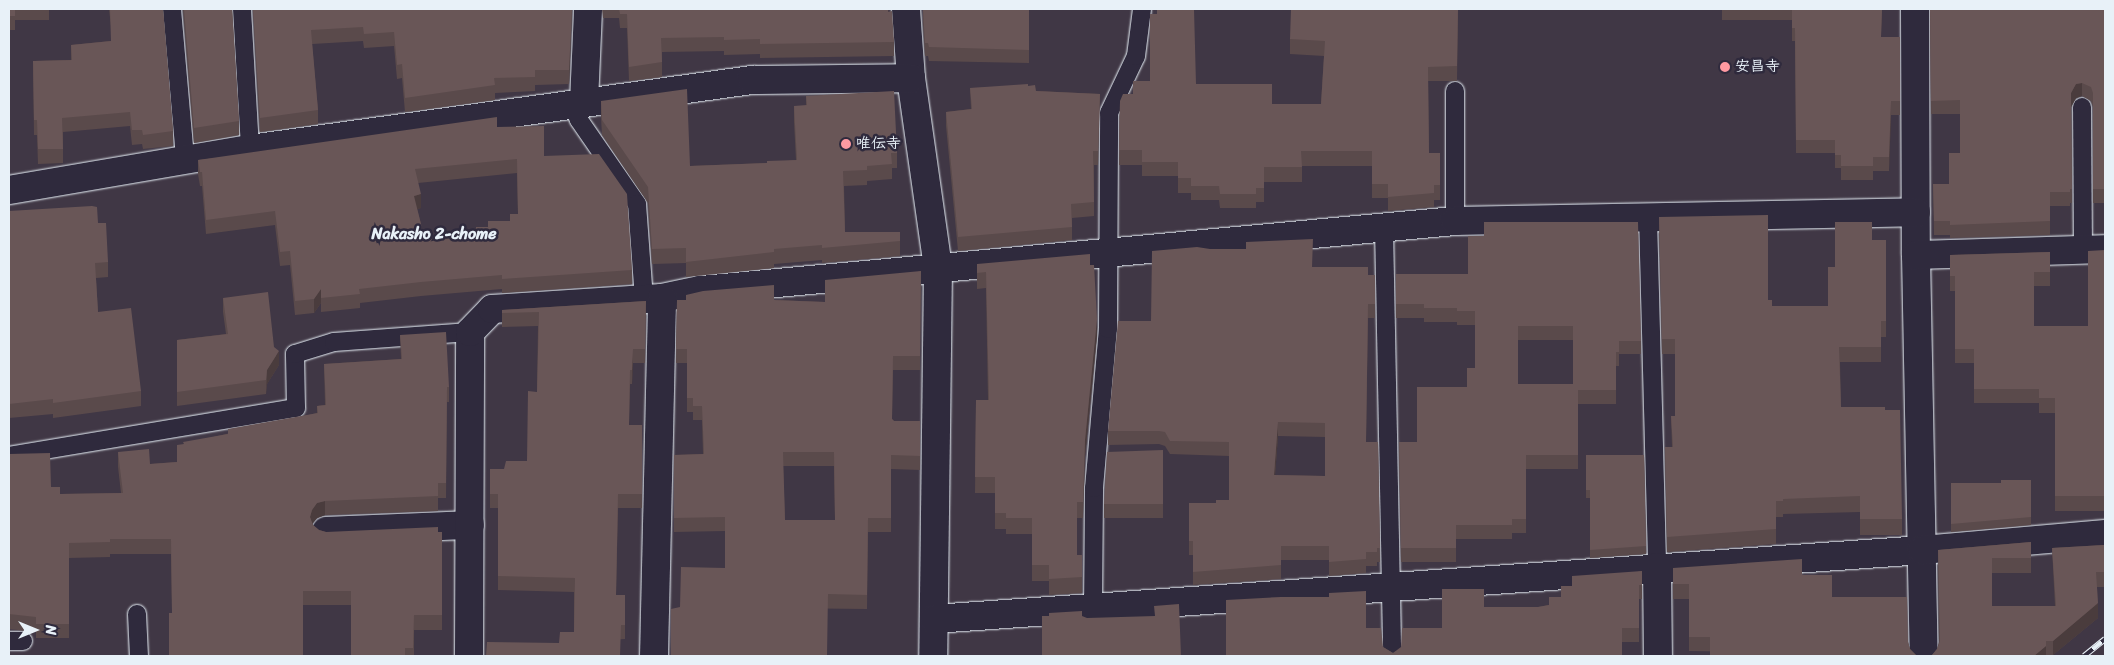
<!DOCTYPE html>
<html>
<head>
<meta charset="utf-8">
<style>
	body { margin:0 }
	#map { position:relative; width:2114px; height:665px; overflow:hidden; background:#403745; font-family:Sriracha,"Klee One",sans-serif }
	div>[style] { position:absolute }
	.roads { filter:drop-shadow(0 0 1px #e8f1f8) drop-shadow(0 0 1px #e8f1f8) }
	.service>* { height:18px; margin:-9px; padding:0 9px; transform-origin:9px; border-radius:9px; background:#2f2a3d }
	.minor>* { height:28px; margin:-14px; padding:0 14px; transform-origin:14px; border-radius:14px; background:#2f2a3d }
	.rail>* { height:5.5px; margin-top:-2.75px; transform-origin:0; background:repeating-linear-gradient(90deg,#2f2a3d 0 11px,#e8f1f8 0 22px); box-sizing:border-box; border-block:1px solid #e8f1f8 }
	.wall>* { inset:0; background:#5a4a4b }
	.shaded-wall>* { inset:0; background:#4a3c3d }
	.building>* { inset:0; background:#695657 }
	.dots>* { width:14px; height:14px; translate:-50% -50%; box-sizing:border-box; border:2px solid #2f2a3d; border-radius:50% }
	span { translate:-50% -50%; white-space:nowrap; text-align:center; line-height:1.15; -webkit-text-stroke:5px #2f2a3d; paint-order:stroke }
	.poi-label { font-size:15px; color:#e8f1f8; font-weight:700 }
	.left { translate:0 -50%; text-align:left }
	.neighbourhood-label { font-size:16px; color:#e8f1f8; font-weight:700 }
	.frame { position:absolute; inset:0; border:10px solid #e8f1f8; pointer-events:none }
	.north { position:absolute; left:10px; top:605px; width:50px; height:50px; -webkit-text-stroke:4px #2f2a3d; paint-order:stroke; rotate:90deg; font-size:14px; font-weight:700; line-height:20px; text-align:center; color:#e8f1f8 }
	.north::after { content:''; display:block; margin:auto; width:18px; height:22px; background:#e8f1f8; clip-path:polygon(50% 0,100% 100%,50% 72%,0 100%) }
</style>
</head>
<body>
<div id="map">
	<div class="roads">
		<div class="service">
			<div style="left:172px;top:9px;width:151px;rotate:85deg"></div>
			<div style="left:242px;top:9px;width:140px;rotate:86.7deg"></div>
			<div style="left:1455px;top:91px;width:130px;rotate:90deg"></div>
			<div style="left:572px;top:104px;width:17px;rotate:66deg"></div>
			<div style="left:579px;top:120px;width:102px;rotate:55.4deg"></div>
			<div style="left:637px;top:204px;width:95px;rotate:85.8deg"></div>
			<div style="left:2082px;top:107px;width:143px;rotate:89.6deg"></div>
			<div style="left:1648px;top:217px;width:350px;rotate:88.5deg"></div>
			<div style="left:1384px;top:227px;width:429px;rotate:88.9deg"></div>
			<div style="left:9px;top:456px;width:291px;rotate:-9.5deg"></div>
			<div style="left:296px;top:408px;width:54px;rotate:-91.1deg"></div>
			<div style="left:295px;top:354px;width:41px;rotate:-17.1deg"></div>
			<div style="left:334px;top:342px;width:136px;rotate:-4.2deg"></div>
			<div style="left:1093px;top:608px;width:120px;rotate:-89.5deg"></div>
			<div style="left:1094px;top:488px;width:160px;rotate:-85deg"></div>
			<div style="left:1108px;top:329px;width:216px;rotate:-89.7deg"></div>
			<div style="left:1109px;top:113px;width:63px;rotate:-64.7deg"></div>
			<div style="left:1136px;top:56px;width:47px;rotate:-82.7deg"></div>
			<div style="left:137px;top:614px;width:42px;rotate:87.3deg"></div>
			<div style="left:9px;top:641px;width:14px"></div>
		</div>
		<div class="minor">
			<div style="left:906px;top:9px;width:69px;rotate:85.9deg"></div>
			<div style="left:911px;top:78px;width:192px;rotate:81.9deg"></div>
			<div style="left:938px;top:268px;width:388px;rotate:90.7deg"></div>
			<div style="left:1915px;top:9px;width:246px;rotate:89.8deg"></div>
			<div style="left:1916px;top:255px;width:401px;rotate:88.9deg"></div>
			<div style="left:584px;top:102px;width:93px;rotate:-87.5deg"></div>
			<div style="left:9px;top:190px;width:244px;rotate:-9.7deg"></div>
			<div style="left:250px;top:149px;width:507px;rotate:-7.83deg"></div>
			<div style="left:752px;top:80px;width:159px;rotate:-0.7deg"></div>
			<div style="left:1916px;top:255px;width:189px;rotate:-1.8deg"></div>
			<div style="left:326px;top:531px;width:144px;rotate:-2.4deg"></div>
			<div style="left:1657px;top:567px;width:89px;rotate:89.4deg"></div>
			<div style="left:934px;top:619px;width:990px;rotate:-3.99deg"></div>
			<div style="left:1922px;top:550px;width:184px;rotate:-5deg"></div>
			<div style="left:469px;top:656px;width:324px;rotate:-89.8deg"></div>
			<div style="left:470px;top:332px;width:32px;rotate:-46deg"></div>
			<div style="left:492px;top:309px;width:170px;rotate:-3.7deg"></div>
			<div style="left:662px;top:298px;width:40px;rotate:-12deg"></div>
			<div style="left:701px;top:290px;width:757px;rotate:-5.23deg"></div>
			<div style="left:1455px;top:221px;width:461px;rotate:-1.1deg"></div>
			<div style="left:654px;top:656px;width:358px;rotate:-88.7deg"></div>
		</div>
	</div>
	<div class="rail">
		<div style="left:2084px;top:656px;width:27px;rotate:-39deg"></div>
		<div style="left:2104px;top:656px;width:1px"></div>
	</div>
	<div class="wall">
		<div style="clip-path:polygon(9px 9px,49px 9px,49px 20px,15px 20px,15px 30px,9px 30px)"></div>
		<div style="clip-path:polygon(109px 9px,163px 9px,173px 131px,173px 146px,143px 149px,142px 144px,132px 145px,130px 126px,63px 132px,63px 163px,38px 164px,37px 135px,34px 135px,33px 61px,71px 60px,71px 45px,111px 41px,111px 26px)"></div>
		<div style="clip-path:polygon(183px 9px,232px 9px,239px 121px,239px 135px,194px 143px)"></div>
		<div style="clip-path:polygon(253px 9px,572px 9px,569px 84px,535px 85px,535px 91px,495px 93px,495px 100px,405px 112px,402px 78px,397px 79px,394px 46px,364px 48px,363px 41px,312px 44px,318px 110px,318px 124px,260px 132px)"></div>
		<div style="clip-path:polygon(602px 9px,888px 9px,894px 42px,894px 56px,760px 58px,760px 54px,724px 55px,724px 51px,662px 52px,662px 77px,629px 81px,627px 28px,620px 28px,619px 18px,603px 18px)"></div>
		<div style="clip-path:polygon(923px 9px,1029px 9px,1029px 63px,929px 61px,928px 56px,925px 56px,923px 22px)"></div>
		<div style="clip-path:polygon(1458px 9px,1457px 81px,1428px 81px,1429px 153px,1440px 153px,1440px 200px,1434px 200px,1434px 207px,1388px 211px,1388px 198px,1372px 198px,1372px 166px,1302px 166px,1302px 182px,1264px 182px,1264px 202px,1256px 202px,1256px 208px,1220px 208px,1219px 200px,1191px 200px,1191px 193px,1178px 193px,1178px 176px,1142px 176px,1142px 165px,1119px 165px,1120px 101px,1133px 94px,1196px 84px,1272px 104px,1321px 104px,1324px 56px,1290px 54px,1290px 39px)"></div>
		<div style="clip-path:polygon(1722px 9px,1882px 9px,1881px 37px,1900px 37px,1900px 115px,1891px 115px,1889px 171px,1873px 171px,1873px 180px,1841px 180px,1841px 168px,1835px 168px,1835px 153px,1796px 153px,1795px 41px,1792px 41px,1792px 20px,1722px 20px)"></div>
		<div style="clip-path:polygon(1930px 9px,2105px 9px,2105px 203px,2093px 203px,2093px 107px,2091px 101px,2082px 96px,2076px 98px,2071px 107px,2072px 203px,2070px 203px,2070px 206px,2050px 206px,2050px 235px,1950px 238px,1950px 235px,1934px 235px,1933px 184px,1949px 184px,1960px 153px,1960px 114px,1931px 114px)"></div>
		<div style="clip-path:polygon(1028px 86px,1036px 91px,1100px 94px,1098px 165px,1094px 165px,1094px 216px,1072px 218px,1072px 240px,958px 251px,946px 126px,946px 112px,971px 109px,970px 88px)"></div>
		<div style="clip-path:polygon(806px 96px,897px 153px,897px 168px,892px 168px,892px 179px,867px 181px,867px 185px,844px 186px,845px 232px,900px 232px,900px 256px,822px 263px,822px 260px,774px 264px,774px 268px,686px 277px,686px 263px,652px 264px,648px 203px,602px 135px,601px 117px,601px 101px,690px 166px,767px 163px,796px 160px,794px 122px,794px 106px,806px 106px)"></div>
		<div style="clip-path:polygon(evenodd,497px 127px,544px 156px,632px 270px,632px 284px,502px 293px,502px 289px,421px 296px,360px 303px,360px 308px,321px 312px,321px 303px,314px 313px,295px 315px,290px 265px,280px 266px,275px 225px,206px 234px,202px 186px,200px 186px,198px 174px,198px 160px,497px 127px,517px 173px,518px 214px,510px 221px,488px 227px,476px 235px,425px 240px,417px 209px,421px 208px,418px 183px,517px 173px)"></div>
		<div style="clip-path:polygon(9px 211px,98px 223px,108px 262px,108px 277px,96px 278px,98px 312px,141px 391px,141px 406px,53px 418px,53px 414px,9px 418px)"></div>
		<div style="clip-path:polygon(1659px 217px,1768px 300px,1772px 306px,1828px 306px,1835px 267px,1872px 240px,1886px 240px,1886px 337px,1881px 337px,1881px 362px,1840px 362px,1841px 407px,1885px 410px,1902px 519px,1902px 535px,1860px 535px,1860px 512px,1783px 514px,1783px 517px,1776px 517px,1776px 544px,1667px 552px,1665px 447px,1672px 447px,1671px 416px,1675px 416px,1675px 354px,1662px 354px)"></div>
		<div style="clip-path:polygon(evenodd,1210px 249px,1313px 267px,1368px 275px,1375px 275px,1375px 318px,1368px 318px,1366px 442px,1378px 442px,1380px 562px,1377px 562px,1377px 566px,1366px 566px,1366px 573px,1329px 576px,1329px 560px,1281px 560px,1281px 579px,1193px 585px,1193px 555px,1189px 555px,1189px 503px,1216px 503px,1229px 500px,1229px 456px,1170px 454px,1165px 446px,1159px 444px,1108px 445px,1108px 431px,1151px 321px,1210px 249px,1278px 436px,1325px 437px,1325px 476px,1275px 475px,1278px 436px)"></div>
		<div style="clip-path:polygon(2105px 250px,2105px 519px,2104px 518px,2104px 511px,2055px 511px,2055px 413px,2039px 413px,2039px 403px,1974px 403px,1974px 363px,1955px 363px,1955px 291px,1950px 291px,1950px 255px,2050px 252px,2050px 286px,2034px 286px,2034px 326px,2088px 326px)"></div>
		<div style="clip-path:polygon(977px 264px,1090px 265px,1097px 335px,1085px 456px,1083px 518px,1077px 518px,1077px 555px,1082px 555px,1082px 593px,1049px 595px,1049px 581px,1032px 581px,1032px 534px,1006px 534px,1006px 529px,995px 529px,995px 493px,975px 493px,976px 400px,988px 400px,986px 288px,977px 289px)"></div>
		<div style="clip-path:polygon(evenodd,921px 271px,920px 370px,893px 370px,892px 419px,894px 421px,920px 421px,920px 470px,891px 469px,891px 532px,868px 532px,867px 609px,680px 607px,725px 568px,725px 531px,674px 532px,674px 455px,703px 454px,702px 420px,693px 420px,693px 412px,687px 412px,687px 363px,676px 363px,677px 300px,774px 300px,825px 302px,921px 271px,783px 466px,834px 466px,835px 520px,785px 520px,783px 466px)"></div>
		<div style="clip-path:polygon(evenodd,1396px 274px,1641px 341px,1641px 354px,1619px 354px,1619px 366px,1616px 366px,1616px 404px,1578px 404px,1578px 469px,1526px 469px,1526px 533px,1512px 533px,1512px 539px,1456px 539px,1456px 562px,1401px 562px,1399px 442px,1417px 442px,1467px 387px,1475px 368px,1475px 325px,1457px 325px,1457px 322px,1424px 322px,1424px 318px,1396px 318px,1396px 274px,1518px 340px,1573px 340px,1573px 384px,1518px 384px,1518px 340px)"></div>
		<div style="clip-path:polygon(223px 298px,274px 347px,279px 365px,267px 384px,266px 394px,177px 406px,177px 340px,226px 334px,223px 312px)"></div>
		<div style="clip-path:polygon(646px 301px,645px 363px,633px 363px,632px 384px,630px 384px,629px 425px,642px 425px,642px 508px,618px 508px,616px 595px,625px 595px,625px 639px,559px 643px,574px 632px,574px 592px,498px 590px,498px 508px,490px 508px,490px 469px,504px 469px,527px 461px,537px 392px,538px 326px,502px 327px,502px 310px)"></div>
		<div style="clip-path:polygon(400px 335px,449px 387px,449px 402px,447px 402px,446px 498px,438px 498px,438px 511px,325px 515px,317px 518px,313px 523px,313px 525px,319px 530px,326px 532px,442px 532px,442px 630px,414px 630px,414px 656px,351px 656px,351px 605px,303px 605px,172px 613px,171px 554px,110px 554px,110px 557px,69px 558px,69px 638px,36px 638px,36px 632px,9px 629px,9px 454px,60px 494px,121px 493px,118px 467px,118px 452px,150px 464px,177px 462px,183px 444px,317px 413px,317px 406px,325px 405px,324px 364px,401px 359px)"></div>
		<div style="clip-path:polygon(1163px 450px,1163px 518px,1104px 518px,1104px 504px)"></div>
		<div style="clip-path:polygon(1586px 455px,1644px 455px,1646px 554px,1590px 558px,1590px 498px,1586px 498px)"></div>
		<div style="clip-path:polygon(2031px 480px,2031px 525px,1951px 532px,1951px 483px,2001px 483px)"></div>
		<div style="clip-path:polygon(2105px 535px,2105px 587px,2097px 587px,2098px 618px,2053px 655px,2046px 655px,2046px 656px,1932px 655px,1937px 649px,1939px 642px,1938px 550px,2031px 542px,2031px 573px,1992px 573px,1992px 606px,2055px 606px,2052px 548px,2104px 545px)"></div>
		<div style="clip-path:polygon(1673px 568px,1802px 575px,1832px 597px,1908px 642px,1910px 649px,1916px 655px,1689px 651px,1689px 599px,1673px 599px)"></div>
		<div style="clip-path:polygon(1642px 571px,1642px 599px,1639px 599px,1639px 642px,1622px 642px,1622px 656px,1226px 656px,1366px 628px,1383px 647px,1393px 653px,1484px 607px,1538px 607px,1549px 605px,1561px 597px,1572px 586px)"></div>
	</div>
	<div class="shaded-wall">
		<div style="clip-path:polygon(572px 9px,569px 84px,569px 70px)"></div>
		<div style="clip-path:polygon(2082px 83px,2082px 96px,2076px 98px,2071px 107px,2071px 93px,2076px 84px)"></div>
		<div style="clip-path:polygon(1891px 101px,1891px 115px,1889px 171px,1889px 157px)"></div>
		<div style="clip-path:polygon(421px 194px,421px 208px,414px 210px,414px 196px)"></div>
		<div style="clip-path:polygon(321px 289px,321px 303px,314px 313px,314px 299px)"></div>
		<div style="clip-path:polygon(1097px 319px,1097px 335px,1085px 456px,1083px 518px,1085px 440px)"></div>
		<div style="clip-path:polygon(633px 349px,633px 363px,632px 384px,632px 370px)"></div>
		<div style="clip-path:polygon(279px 351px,279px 365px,267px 384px,266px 394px,267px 370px)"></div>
		<div style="clip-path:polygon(1278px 422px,1278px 436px,1274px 489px,1274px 475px)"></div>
		<div style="clip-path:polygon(325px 501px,325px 515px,317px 518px,312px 524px,310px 517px,312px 510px,317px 503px)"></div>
		<div style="clip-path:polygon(2098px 603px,2098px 618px,2053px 655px,2053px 641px)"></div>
		<div style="clip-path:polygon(2046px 646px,2046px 656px,2034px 656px)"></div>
	</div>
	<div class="building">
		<div style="clip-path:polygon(9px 9px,15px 9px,15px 16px,9px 16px)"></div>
		<div style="clip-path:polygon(110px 9px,163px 9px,173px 131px,143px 135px,142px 130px,132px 130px,130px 112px,62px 118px,63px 149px,38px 149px,37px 120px,34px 120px,33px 61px,72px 60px,71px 45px,111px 41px)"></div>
		<div style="clip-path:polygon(184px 9px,232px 9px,239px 121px,194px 128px)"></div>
		<div style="clip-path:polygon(253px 9px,572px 9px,569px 70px,535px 70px,535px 77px,494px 78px,495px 85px,405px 98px,402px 64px,397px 65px,394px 32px,364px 34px,363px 27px,311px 30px,318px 110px,260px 118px)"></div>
		<div style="clip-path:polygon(619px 9px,888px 9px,888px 12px,892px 11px,894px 42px,760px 44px,760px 39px,724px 40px,724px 37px,661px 38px,662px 62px,629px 67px,627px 14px,620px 14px)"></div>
		<div style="clip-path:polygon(923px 9px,1029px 9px,1029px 50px,929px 47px,928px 43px,925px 43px)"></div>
		<div style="clip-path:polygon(1157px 9px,1194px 9px,1196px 84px,1272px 84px,1272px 104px,1321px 104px,1325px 41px,1290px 39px,1291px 9px,1458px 9px,1457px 66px,1428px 67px,1429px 153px,1440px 153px,1440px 185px,1434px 185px,1434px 193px,1388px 197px,1388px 184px,1372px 184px,1372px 151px,1301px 151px,1302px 167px,1264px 167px,1264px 188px,1256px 188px,1256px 194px,1220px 194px,1219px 186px,1191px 186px,1191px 178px,1178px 178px,1178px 162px,1142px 162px,1142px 150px,1119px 150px,1120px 101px,1123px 94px,1133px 94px,1133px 81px,1150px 81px,1150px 14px,1157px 14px)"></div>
		<div style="clip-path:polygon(1792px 9px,1882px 9px,1881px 37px,1900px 37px,1900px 101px,1891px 101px,1889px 157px,1873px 157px,1873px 166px,1841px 166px,1841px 155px,1835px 155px,1835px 140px,1796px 140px,1795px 28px,1792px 28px)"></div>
		<div style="clip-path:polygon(1930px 9px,2105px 9px,2105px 189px,2093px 189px,2093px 93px,2091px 87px,2082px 83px,2076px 84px,2071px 93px,2072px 189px,2070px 189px,2070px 192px,2050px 192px,2050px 221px,1950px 225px,1950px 221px,1934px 221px,1933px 184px,1949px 184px,1949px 153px,1960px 153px,1960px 100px,1931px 101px)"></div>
		<div style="clip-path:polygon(1028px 84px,1028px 86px,1035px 85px,1036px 91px,1100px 94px,1098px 151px,1093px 151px,1094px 202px,1071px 204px,1072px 227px,958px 237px,946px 112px,972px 109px,970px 88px)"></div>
		<div style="clip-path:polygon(687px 89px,690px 166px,767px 163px,767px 161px,797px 160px,794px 106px,807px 105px,806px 96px,894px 91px,897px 153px,891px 153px,892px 164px,867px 166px,867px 170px,843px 171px,845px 232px,900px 232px,900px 241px,822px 248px,822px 245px,774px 249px,774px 252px,686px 262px,686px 248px,652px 249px,648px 187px,602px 120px,601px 101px)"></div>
		<div style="clip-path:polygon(evenodd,497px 117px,497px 127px,544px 126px,544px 156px,599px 154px,627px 194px,632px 270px,502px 279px,502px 275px,421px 282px,359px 289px,360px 294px,321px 298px,321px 289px,314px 299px,295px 301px,290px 251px,280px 252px,275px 211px,206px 220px,202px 172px,200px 172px,198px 160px,497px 117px,517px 159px,518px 214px,510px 214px,510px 221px,488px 221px,488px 227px,476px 227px,476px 235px,425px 240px,414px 196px,421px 194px,415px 169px,517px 159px)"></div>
		<div style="clip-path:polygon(92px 206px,97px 207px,98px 223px,106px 223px,108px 262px,95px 263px,98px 312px,131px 308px,141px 391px,53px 403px,53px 399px,9px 404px,9px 211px)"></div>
		<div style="clip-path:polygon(1768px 215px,1768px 300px,1772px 300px,1772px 306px,1828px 306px,1828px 267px,1835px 267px,1835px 222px,1872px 222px,1872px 240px,1886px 240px,1886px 321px,1881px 321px,1881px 347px,1839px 347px,1841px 407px,1885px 407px,1885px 410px,1900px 410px,1902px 519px,1860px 519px,1860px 496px,1783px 499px,1783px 501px,1776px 501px,1776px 529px,1667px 537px,1665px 447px,1673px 447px,1671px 416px,1675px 416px,1675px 339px,1662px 339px,1659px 217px)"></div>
		<div style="clip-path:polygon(evenodd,1484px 222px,1638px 222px,1641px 341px,1619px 341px,1619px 352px,1616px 352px,1616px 390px,1578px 390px,1578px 455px,1526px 455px,1526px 519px,1512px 519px,1512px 525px,1456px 525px,1456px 548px,1401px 548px,1399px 442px,1417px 442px,1417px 387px,1467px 387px,1467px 368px,1475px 368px,1475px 311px,1457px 311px,1457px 308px,1424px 308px,1424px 304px,1396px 304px,1396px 274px,1468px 274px,1468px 236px,1484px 236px,1484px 222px,1518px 326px,1573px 326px,1573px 384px,1518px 384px,1518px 326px)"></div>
		<div style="clip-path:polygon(evenodd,1313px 239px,1312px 267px,1368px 267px,1368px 275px,1375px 275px,1375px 304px,1368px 304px,1366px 442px,1378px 442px,1380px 548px,1377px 548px,1377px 552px,1366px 552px,1366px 559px,1329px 562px,1329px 546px,1281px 546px,1281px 565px,1193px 572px,1193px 541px,1189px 541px,1189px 503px,1216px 503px,1216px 500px,1229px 500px,1229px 442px,1170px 441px,1165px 432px,1159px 431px,1108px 431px,1118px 321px,1151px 321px,1152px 251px,1197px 247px,1210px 249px,1246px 249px,1246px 242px,1313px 239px,1278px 422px,1325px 423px,1325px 476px,1274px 475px,1278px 422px)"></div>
		<div style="clip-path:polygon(2105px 250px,2105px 504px,2104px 504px,2104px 496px,2055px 496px,2055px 398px,2039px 398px,2039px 389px,1974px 389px,1974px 349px,1955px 349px,1955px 276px,1950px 276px,1950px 255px,2050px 252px,2050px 272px,2034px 272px,2034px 326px,2088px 326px,2088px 251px)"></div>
		<div style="clip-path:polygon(1090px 254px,1090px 265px,1094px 265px,1097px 319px,1085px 440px,1083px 502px,1077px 502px,1077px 555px,1082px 555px,1082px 577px,1049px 579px,1049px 565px,1032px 565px,1032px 518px,1006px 518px,1006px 513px,995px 513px,995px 477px,975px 477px,976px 400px,989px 400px,986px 272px,977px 273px,977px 264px)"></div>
		<div style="clip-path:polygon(evenodd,921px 271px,920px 356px,893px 356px,892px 419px,894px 421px,920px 421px,920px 456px,891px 455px,891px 518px,868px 518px,867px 595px,828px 594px,827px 656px,671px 656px,671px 609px,680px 607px,681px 567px,725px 568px,725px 517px,674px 518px,674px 455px,704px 454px,702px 406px,693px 406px,693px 398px,687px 398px,687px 349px,676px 349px,677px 300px,686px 300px,686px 295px,703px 291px,774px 285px,774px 300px,825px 302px,825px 280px,921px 271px,783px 452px,834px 452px,835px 520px,785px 520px,783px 452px)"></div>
		<div style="clip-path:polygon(268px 292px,274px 347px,279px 351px,267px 370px,266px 380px,177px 392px,177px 340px,228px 334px,223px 298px)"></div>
		<div style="clip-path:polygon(646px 301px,645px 349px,633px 349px,632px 370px,630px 370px,629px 425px,642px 425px,642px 494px,618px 494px,616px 595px,625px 595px,625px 625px,621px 625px,620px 656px,486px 656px,487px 642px,559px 643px,560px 632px,574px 632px,575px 578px,498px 576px,498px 494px,490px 494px,490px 469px,504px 469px,506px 461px,527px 461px,528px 391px,537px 392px,539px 312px,502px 313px,502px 310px)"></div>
		<div style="clip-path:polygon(446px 332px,449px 387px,447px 387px,446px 483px,438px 483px,438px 496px,325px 501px,317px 503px,312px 510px,310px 517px,313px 525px,319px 530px,326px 532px,438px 527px,438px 532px,442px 532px,442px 615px,414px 615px,413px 648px,405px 648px,405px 656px,351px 656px,351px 591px,303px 591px,303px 656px,169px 656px,169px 613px,172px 613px,171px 539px,110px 539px,110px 542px,69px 543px,69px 624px,36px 624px,36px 617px,9px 614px,9px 454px,50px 453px,51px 487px,60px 487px,60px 494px,123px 493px,118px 452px,149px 449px,150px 464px,177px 462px,177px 445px,184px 444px,183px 442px,228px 434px,228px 429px,318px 413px,317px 406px,326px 405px,324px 364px,402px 359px,400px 335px)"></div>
		<div style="clip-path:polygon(1163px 450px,1163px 504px,1104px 504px,1107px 452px)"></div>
		<div style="clip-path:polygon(1586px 455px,1644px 455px,1646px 546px,1590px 550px,1590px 490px,1586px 490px)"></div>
		<div style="clip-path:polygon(2001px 480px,2031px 480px,2031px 517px,1951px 524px,1951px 483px,2001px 483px)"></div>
		<div style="clip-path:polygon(2104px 535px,2105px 535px,2105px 572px,2096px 572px,2098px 603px,2053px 641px,2046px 641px,2046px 646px,2034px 656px,1927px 656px,1932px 655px,1937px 649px,1940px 641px,1938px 550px,2031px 542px,2031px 558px,1992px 558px,1992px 606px,2056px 606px,2052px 548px,2104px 545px)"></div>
		<div style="clip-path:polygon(1802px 559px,1802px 575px,1832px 575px,1832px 597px,1907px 597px,1908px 642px,1910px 649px,1916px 655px,1922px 656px,1710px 656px,1710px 637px,1689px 637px,1689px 584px,1673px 584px,1673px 568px)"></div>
		<div style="clip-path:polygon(1642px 571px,1642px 585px,1639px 585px,1639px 628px,1622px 628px,1622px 656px,1226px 656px,1226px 600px,1281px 597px,1329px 597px,1329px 593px,1366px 591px,1366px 628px,1381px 628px,1383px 647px,1393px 653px,1401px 647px,1402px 628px,1442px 628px,1442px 589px,1484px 589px,1484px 607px,1538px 607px,1549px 605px,1549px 597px,1561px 597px,1561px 586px,1572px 586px,1572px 576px)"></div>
		<div style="clip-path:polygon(1179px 604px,1181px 656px,1042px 656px,1042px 616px,1049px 616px,1049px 613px,1082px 611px,1082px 616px,1087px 618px,1155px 616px,1154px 606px)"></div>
	</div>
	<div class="dots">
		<div style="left:1725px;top:67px;background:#ff9aa2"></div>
		<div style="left:846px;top:144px;background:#ff9aa2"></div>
	</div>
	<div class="poi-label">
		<span class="left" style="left:1735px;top:67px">安昌寺</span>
		<span class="left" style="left:856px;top:144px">唯伝寺</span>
	</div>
	<div class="neighbourhood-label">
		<span style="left:434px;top:234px">Nakasho 2-chome</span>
	</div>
	<div class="frame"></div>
	<div class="north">N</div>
</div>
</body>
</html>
